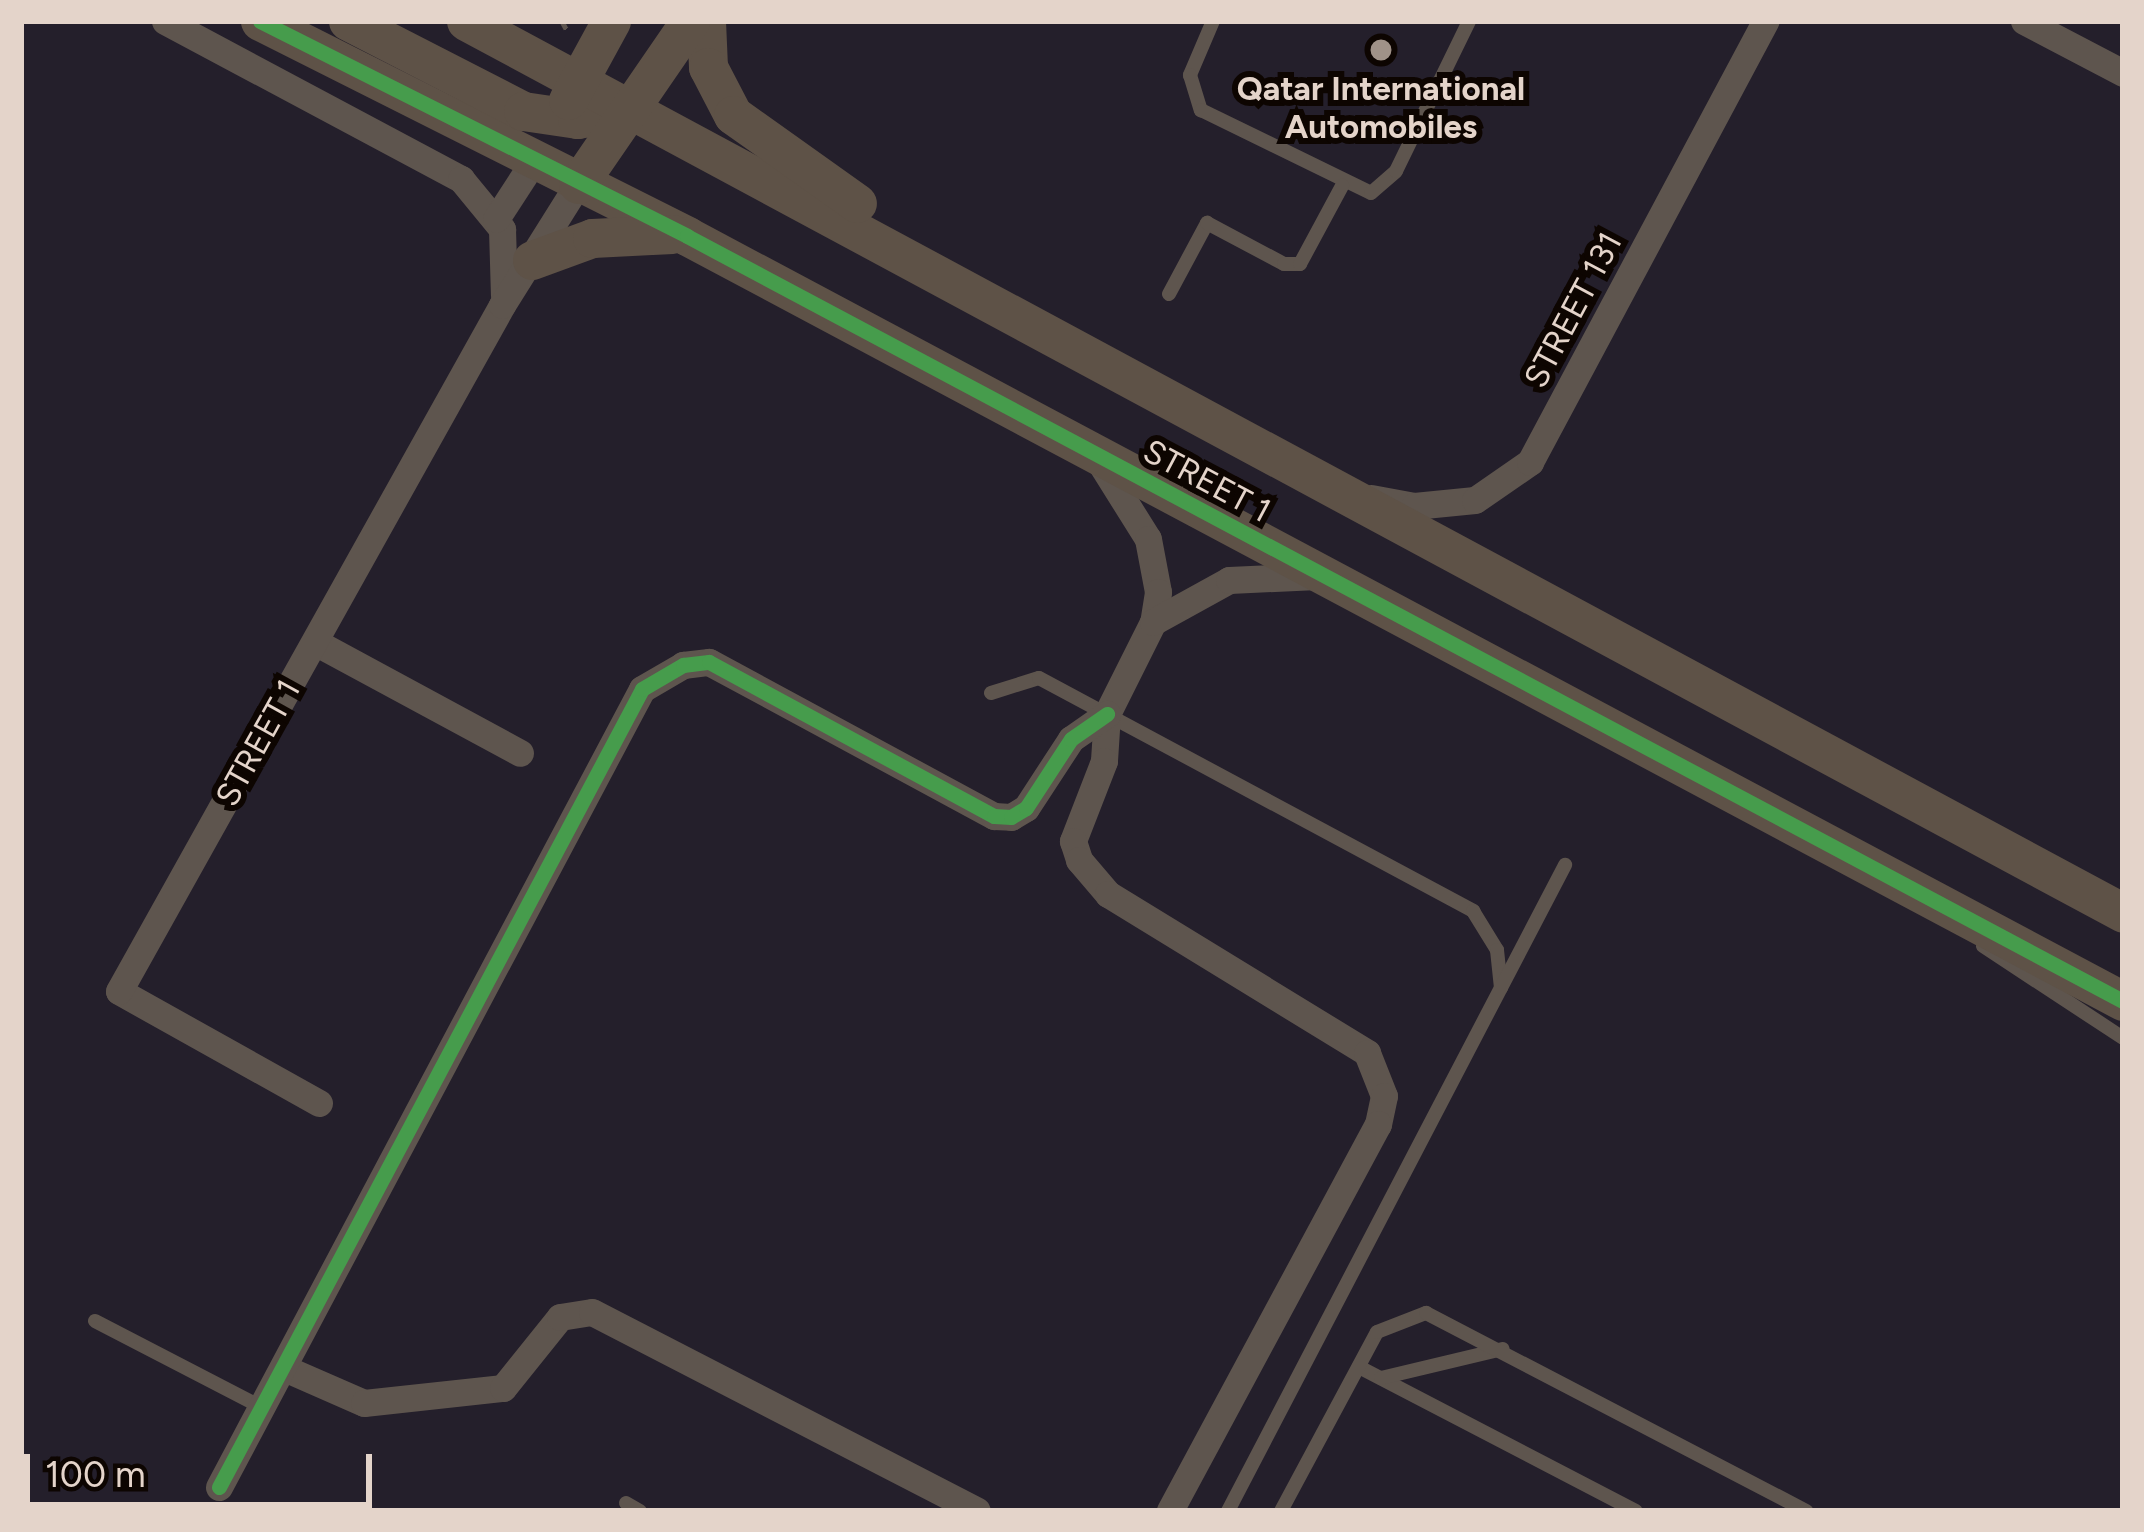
<!DOCTYPE html>
<html>
<head>
<meta charset="utf-8">
<style>
	body { margin:0 }
	#map { position:relative; width:2144px; height:1532px; overflow:hidden; background:#23170d; font-family:Figtree,sans-serif }
	div>[style] { position:absolute }
	.industrial>* { inset:0; background:#241f2b }
	.path>* { height:4.5px; margin-top:-2.25px; transform-origin:0; background:repeating-linear-gradient(90deg,#5d544e 0 9px,transparent 0 15px) }
	.lane>* { height:14px; margin:-7px; padding:0 7px; transform-origin:7px; border-radius:7px; background:#5e554e }
	.street>* { height:27px; margin:-13.5px; padding:0 13.5px; transform-origin:13.5px; border-radius:13.5px; background:#5e554e }
	.secondary>* { height:39px; margin:-19.5px; padding:0 19.5px; transform-origin:19.5px; border-radius:19.5px; background:#5e5247 }
	.cycleway>* { height:15px; margin:-7.5px; padding:0 7.5px; transform-origin:7.5px; border-radius:7.5px; background:#469c4c }
	.dots>* { width:33px; height:33px; translate:-50% -50%; box-sizing:border-box; border:6px solid #0d0501; border-radius:50% }
	span { translate:-50% -50%; white-space:nowrap; text-align:center; line-height:1.15; -webkit-text-stroke:12px #0d0501; paint-order:stroke }
	.poi-label { font-size:33px; color:#e4d4ca; font-weight:700 }
	.street-label { font-size:33px; color:#e4d4ca }
	.frame { position:absolute; inset:0; border:24px solid #e4d4ca; pointer-events:none }
	.scale { position:absolute; left:24px; top:1454px; width:348px; height:54px; box-sizing:border-box; border:6px solid #e4d4ca; border-top:0; padding-left:15px; font-size:36px; line-height:42px; white-space:nowrap; color:#e4d4ca; -webkit-text-stroke:9px #0d0501; paint-order:stroke }
</style>
</head>
<body>
<div id="map">
	<div class="industrial">
		<div style="clip-path:polygon(21px 21px,2123px 21px,2123px 1511px,21px 1511px)"></div>
	</div>
	<div class="path">
		<div style="left:562px;top:21px;width:10px;rotate:61deg"></div>
	</div>
	<div class="lane">
		<div style="left:1213px;top:21px;width:59px;rotate:113.1deg"></div>
		<div style="left:1190px;top:75px;width:37px;rotate:73deg"></div>
		<div style="left:1201px;top:110px;width:189px;rotate:26deg"></div>
		<div style="left:1371px;top:193px;width:33px;rotate:-41deg"></div>
		<div style="left:1396px;top:171px;width:167px;rotate:-64deg"></div>
		<div style="left:1169px;top:294px;width:81px;rotate:-61.8deg"></div>
		<div style="left:1207px;top:223px;width:87px;rotate:28deg"></div>
		<div style="left:1284px;top:264px;width:16px"></div>
		<div style="left:1300px;top:264px;width:89px;rotate:-61.7deg"></div>
		<div style="left:991px;top:693px;width:50px;rotate:-17.4deg"></div>
		<div style="left:1039px;top:678px;width:493px;rotate:28.2deg"></div>
		<div style="left:1473px;top:911px;width:46px;rotate:58.4deg"></div>
		<div style="left:1497px;top:950px;width:38px;rotate:84deg"></div>
		<div style="left:1983px;top:946px;width:168px;rotate:33.3deg"></div>
		<div style="left:95px;top:1321px;width:189px;rotate:27.4deg"></div>
		<div style="left:1359px;top:1367px;width:312px;rotate:27.5deg"></div>
		<div style="left:1381px;top:1378px;width:125px;rotate:-13.4deg"></div>
		<div style="left:626px;top:1503px;width:16px;rotate:30deg"></div>
		<div style="left:1228px;top:1511px;width:729px;rotate:-62.45deg"></div>
		<div style="left:1281px;top:1511px;width:203px;rotate:-61.8deg"></div>
		<div style="left:1377px;top:1332px;width:53px;rotate:-21.2deg"></div>
		<div style="left:1426px;top:1313px;width:429px;rotate:27.5deg"></div>
	</div>
	<div class="street">
		<div style="left:165px;top:21px;width:336px;rotate:28.1deg"></div>
		<div style="left:461px;top:179px;width:65px;rotate:50.6deg"></div>
		<div style="left:502px;top:229px;width:66px;rotate:88.3deg"></div>
		<div style="left:2024px;top:21px;width:112px;rotate:27.7deg"></div>
		<div style="left:496px;top:219px;width:68px;rotate:-57deg"></div>
		<div style="left:1098px;top:459px;width:94px;rotate:58deg"></div>
		<div style="left:1148px;top:539px;width:54px;rotate:79.3deg"></div>
		<div style="left:1158px;top:592px;width:30px;rotate:99deg"></div>
		<div style="left:1153px;top:622px;width:103px;rotate:116.6deg"></div>
		<div style="left:1107px;top:714px;width:47px;rotate:93.7deg"></div>
		<div style="left:1104px;top:761px;width:86px;rotate:111.2deg"></div>
		<div style="left:1073px;top:841px;width:20px;rotate:72deg"></div>
		<div style="left:1079px;top:860px;width:45px;rotate:49.5deg"></div>
		<div style="left:1108px;top:894px;width:304px;rotate:31.5deg"></div>
		<div style="left:1367px;top:1053px;width:46px;rotate:68.4deg"></div>
		<div style="left:1384px;top:1096px;width:29px;rotate:102deg"></div>
		<div style="left:1378px;top:1124px;width:439px;rotate:118.3deg"></div>
		<div style="left:1371px;top:498px;width:44px;rotate:10.5deg"></div>
		<div style="left:1414px;top:506px;width:61px;rotate:-5.6deg"></div>
		<div style="left:1475px;top:500px;width:67px;rotate:-34.6deg"></div>
		<div style="left:1530px;top:462px;width:500px;rotate:-61.9deg"></div>
		<div style="left:1153px;top:622px;width:87px;rotate:-28.9deg"></div>
		<div style="left:1229px;top:580px;width:88px;rotate:-2.6deg"></div>
		<div style="left:315px;top:642px;width:233px;rotate:28.4deg"></div>
		<div style="left:319px;top:1103px;width:229px;rotate:-150.8deg"></div>
		<div style="left:119px;top:991px;width:786px;rotate:-60.82deg"></div>
		<div style="left:502px;top:305px;width:143px;rotate:-57.9deg"></div>
		<div style="left:284px;top:1368px;width:87px;rotate:23.6deg"></div>
		<div style="left:364px;top:1403px;width:140px;rotate:-6.2deg"></div>
		<div style="left:503px;top:1388px;width:91px;rotate:-51.2deg"></div>
		<div style="left:560px;top:1317px;width:32px;rotate:-9deg"></div>
		<div style="left:592px;top:1312px;width:433px;rotate:27.3deg"></div>
		<div style="left:219px;top:1487px;width:903px;rotate:-62.07deg"></div>
		<div style="left:642px;top:689px;width:48px;rotate:-30.3deg"></div>
		<div style="left:683px;top:665px;width:26px;rotate:-7deg"></div>
		<div style="left:709px;top:662px;width:324px;rotate:28.4deg"></div>
		<div style="left:994px;top:816px;width:17px;rotate:3deg"></div>
		<div style="left:1011px;top:817px;width:17px;rotate:-31deg"></div>
		<div style="left:1026px;top:808px;width:82px;rotate:-56.9deg"></div>
		<div style="left:1071px;top:739px;width:44px;rotate:-34.8deg"></div>
	</div>
	<div class="secondary">
		<div style="left:260px;top:21px;width:478px;rotate:26.7deg"></div>
		<div style="left:687px;top:236px;width:1627px;rotate:28.05deg"></div>
		<div style="left:348px;top:21px;width:197px;rotate:27.2deg"></div>
		<div style="left:523px;top:111px;width:55px;rotate:8.4deg"></div>
		<div style="left:577px;top:119px;width:56px;rotate:-9.3deg"></div>
		<div style="left:466px;top:21px;width:1882px;rotate:28.29deg"></div>
		<div style="left:706px;top:21px;width:46px;rotate:87.5deg"></div>
		<div style="left:708px;top:67px;width:54px;rotate:62.5deg"></div>
		<div style="left:733px;top:115px;width:152px;rotate:35.4deg"></div>
		<div style="left:568px;top:100px;width:90px;rotate:-61.4deg"></div>
		<div style="left:578px;top:184px;width:198px;rotate:-55.5deg"></div>
		<div style="left:532px;top:260px;width:64px;rotate:-20.1deg"></div>
		<div style="left:592px;top:238px;width:80px;rotate:-2.9deg"></div>
	</div>
	<div class="cycleway">
		<div style="left:260px;top:21px;width:478px;rotate:26.7deg"></div>
		<div style="left:687px;top:236px;width:1627px;rotate:28.05deg"></div>
		<div style="left:219px;top:1487px;width:903px;rotate:-62.07deg"></div>
		<div style="left:642px;top:689px;width:48px;rotate:-30.3deg"></div>
		<div style="left:683px;top:665px;width:26px;rotate:-7deg"></div>
		<div style="left:709px;top:662px;width:324px;rotate:28.4deg"></div>
		<div style="left:994px;top:816px;width:17px;rotate:3deg"></div>
		<div style="left:1011px;top:817px;width:17px;rotate:-31deg"></div>
		<div style="left:1026px;top:808px;width:82px;rotate:-56.9deg"></div>
		<div style="left:1071px;top:739px;width:44px;rotate:-34.8deg"></div>
	</div>
	<div class="dots">
		<div style="left:1381px;top:50px;background:#a09288"></div>
	</div>
	<div class="poi-label">
		<span style="left:1381px;top:108px">Qatar International<br>Automobiles</span>
	</div>
	<div class="street-label">
		<span style="left:1573px;top:310px;rotate:-62deg">STREET 131</span>
		<span style="left:1207px;top:481px;rotate:28deg">STREET 1</span>
		<span style="left:258px;top:743px;rotate:-61deg">STREET 1</span>
	</div>
	<div class="frame"></div>
	<div class="scale">100 m</div>
</div>
</body>
</html>
